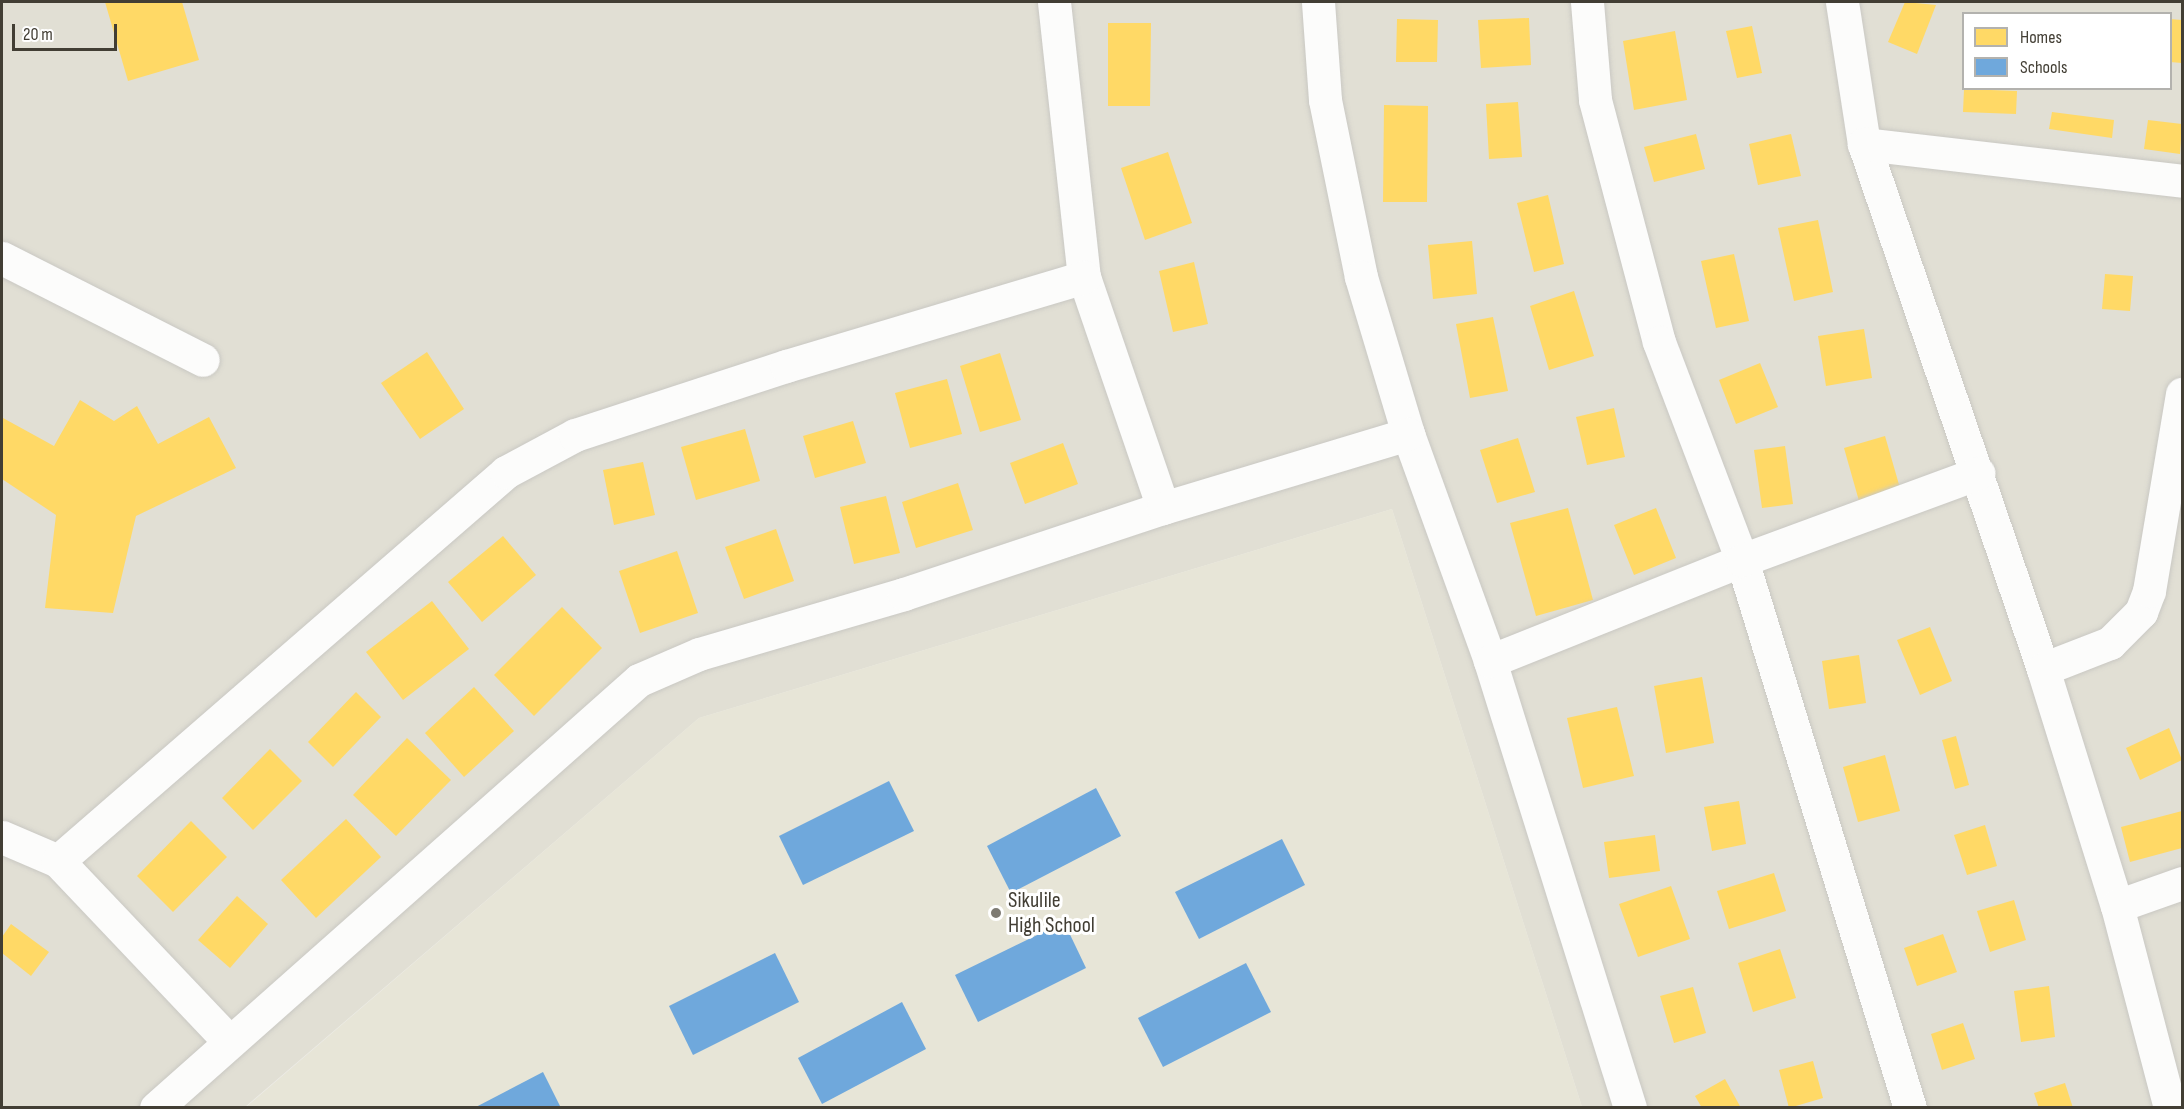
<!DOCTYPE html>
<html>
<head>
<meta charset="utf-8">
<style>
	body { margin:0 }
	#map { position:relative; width:2184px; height:1109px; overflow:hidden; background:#edece7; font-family:"Sofia Sans Condensed",sans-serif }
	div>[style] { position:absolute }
	.residential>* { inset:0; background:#e1dfd4 }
	.education>* { inset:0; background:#e7e5d7 }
	.homes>* { inset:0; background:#ffd966 }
	.schools>* { inset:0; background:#6fa8dc }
	.roads { filter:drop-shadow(0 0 2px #c9c8c3) drop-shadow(0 0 2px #c9c8c3) }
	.minor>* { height:33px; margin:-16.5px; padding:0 16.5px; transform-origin:16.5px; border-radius:16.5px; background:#fcfcfb }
	.dots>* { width:16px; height:16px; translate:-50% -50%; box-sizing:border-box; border:3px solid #fff; border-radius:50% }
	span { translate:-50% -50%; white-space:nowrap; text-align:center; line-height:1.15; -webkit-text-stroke:6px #fff; paint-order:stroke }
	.poi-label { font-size:22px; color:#423e34 }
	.left { translate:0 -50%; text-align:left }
	.frame { position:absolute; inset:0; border:3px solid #423e34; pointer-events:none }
	.legend { position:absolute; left:1962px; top:12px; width:210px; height:78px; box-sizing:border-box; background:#fff; border:2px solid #b3b2ae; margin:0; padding:8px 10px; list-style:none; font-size:18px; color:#423e34 }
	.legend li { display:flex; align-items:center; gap:12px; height:30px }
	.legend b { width:30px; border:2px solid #b3b2ae }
	.scale { position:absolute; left:12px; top:24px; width:105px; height:27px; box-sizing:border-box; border:3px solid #423e34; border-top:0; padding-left:8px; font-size:18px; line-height:21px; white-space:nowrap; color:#423e34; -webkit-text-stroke:4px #fff; paint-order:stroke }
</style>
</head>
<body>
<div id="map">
	<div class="residential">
		<div style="clip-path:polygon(evenodd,2px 2px,2182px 2px,2182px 1107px,1582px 1107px,1392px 509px,699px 718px,245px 1107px,2px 1108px,2px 2px,1964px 14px,2170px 14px,2170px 88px,1964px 88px,1964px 14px)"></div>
	</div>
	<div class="education">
		<div style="clip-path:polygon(1392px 509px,1582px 1107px,245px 1108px,699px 718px)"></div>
	</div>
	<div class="homes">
		<div style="clip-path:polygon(105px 2px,182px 2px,199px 60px,128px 81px)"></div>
		<div style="clip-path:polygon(1905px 2px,1936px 5px,1917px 54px,1888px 42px)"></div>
		<div style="clip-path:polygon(1529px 18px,1531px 65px,1481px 68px,1478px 20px)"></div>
		<div style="clip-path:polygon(1397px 19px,1438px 20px,1437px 62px,1396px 62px)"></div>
		<div style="clip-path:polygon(2170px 19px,2182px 20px,2182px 63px,2170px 62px)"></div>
		<div style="clip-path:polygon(1108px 23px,1151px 23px,1150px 106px,1108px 106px)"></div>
		<div style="clip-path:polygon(1752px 26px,1762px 73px,1737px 78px,1726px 31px)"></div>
		<div style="clip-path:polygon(1675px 31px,1687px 100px,1634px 110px,1623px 41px)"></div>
		<div style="clip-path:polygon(1964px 89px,2017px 91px,2016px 114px,1963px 112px)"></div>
		<div style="clip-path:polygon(1518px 102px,1522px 157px,1489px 159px,1486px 104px)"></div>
		<div style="clip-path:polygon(1384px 105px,1428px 106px,1427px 202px,1383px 202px)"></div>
		<div style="clip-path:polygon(2052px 112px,2114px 120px,2112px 138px,2049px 129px)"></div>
		<div style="clip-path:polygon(2148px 120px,2182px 124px,2180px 154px,2144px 149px)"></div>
		<div style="clip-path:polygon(1696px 134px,1705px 169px,1654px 182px,1644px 147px)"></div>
		<div style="clip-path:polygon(1791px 134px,1801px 176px,1758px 185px,1749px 144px)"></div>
		<div style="clip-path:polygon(1168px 152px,1192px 223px,1145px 240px,1121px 168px)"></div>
		<div style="clip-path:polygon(1548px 195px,1564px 264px,1534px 272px,1517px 203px)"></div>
		<div style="clip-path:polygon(1818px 220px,1833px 292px,1794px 301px,1778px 228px)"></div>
		<div style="clip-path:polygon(1472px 241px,1477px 294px,1433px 299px,1428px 245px)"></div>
		<div style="clip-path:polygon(1734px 254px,1749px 321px,1716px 328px,1701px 261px)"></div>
		<div style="clip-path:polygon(1194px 262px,1208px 324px,1173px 332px,1159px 271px)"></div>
		<div style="clip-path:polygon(2105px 274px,2133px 276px,2130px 311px,2102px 309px)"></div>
		<div style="clip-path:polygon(1574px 291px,1594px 356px,1549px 370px,1530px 306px)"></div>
		<div style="clip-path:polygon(1493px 317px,1508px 391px,1470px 398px,1456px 324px)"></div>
		<div style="clip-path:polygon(1864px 329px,1872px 378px,1826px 386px,1818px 336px)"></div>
		<div style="clip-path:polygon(427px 352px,464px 409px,420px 439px,381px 383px)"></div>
		<div style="clip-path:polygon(1000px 353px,1021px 420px,980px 432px,960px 366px)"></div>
		<div style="clip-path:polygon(1760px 363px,1778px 407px,1736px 424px,1719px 380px)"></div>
		<div style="clip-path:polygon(947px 379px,962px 434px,910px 448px,895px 393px)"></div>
		<div style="clip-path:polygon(80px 400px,114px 421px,137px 406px,158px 444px,209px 417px,236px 468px,136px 516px,113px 613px,45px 608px,56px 515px,2px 479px,3px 418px,54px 446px)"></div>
		<div style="clip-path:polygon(1614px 408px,1625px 457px,1587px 465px,1576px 417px)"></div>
		<div style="clip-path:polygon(853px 421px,866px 463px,815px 478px,803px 436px)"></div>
		<div style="clip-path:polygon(745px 429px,760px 481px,696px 500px,681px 447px)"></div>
		<div style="clip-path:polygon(1885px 436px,1900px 488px,1859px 501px,1844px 448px)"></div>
		<div style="clip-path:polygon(1518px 438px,1535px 492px,1497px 503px,1480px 450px)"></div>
		<div style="clip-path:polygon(1063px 443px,1078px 484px,1025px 504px,1010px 463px)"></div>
		<div style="clip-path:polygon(1785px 446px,1793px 504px,1762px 508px,1754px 450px)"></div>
		<div style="clip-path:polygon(643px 462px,655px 515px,614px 525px,603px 470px)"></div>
		<div style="clip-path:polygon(958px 483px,973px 530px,916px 548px,902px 502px)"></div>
		<div style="clip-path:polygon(886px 496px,900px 553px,854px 564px,840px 507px)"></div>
		<div style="clip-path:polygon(1568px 508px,1593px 600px,1536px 616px,1510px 523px)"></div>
		<div style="clip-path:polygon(1656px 508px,1676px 558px,1634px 575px,1614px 525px)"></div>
		<div style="clip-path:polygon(776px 529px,794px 581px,744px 599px,725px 547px)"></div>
		<div style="clip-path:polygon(503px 536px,536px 575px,482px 622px,448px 582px)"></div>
		<div style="clip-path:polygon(677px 551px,698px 613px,640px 633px,619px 571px)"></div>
		<div style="clip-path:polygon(432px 601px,469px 649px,403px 700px,366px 652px)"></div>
		<div style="clip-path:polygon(562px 607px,602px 648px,534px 716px,494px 675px)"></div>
		<div style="clip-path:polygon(1930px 627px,1952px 681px,1920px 695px,1897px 640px)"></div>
		<div style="clip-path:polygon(1859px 655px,1866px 703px,1829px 709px,1822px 661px)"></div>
		<div style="clip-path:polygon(1702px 677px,1714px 743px,1666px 753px,1654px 686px)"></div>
		<div style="clip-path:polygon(474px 687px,514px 731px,464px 777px,425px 733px)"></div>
		<div style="clip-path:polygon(356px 692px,381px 717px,333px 767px,308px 742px)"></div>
		<div style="clip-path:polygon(1617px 707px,1634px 776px,1583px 788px,1567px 718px)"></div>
		<div style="clip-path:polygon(2169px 728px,2182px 760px,2140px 780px,2126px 748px)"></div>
		<div style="clip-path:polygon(1956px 736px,1969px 785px,1955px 789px,1942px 740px)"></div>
		<div style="clip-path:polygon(407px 738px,451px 780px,396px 836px,353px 795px)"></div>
		<div style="clip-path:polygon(270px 749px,302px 781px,253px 830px,222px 798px)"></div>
		<div style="clip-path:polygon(1885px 755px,1900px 811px,1858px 822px,1843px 767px)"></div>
		<div style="clip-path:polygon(1739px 801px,1746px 844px,1712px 851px,1704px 807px)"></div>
		<div style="clip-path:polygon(2182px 811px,2182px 848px,2130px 862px,2121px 827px)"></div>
		<div style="clip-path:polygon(346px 819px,381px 857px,316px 918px,281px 880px)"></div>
		<div style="clip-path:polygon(191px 821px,227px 857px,173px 912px,137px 876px)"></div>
		<div style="clip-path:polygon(1985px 825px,1997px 866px,1967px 875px,1954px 835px)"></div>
		<div style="clip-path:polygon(1655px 835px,1660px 871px,1609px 878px,1604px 842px)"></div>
		<div style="clip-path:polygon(1774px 873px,1786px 911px,1729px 929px,1717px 891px)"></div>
		<div style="clip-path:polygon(1671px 886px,1690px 939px,1638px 957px,1619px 904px)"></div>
		<div style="clip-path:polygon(237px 896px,268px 924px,230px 968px,198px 940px)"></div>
		<div style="clip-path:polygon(2014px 900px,2026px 940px,1990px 952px,1977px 911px)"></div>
		<div style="clip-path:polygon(11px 924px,49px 952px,31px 976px,2px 953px,2px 937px)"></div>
		<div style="clip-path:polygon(1943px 934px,1957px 972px,1917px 986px,1904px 948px)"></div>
		<div style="clip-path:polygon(1780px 949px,1796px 998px,1753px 1012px,1738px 963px)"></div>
		<div style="clip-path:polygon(2049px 986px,2055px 1037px,2021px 1042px,2014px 991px)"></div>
		<div style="clip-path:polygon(1693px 987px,1706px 1033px,1674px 1043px,1660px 996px)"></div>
		<div style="clip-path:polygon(1963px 1023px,1975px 1059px,1942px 1070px,1931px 1034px)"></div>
		<div style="clip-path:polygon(1813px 1061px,1823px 1098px,1789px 1108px,1779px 1070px)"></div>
		<div style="clip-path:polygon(1725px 1079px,1741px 1108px,1702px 1108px,1695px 1096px)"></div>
		<div style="clip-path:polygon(2065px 1083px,2073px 1108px,2039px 1108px,2034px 1093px)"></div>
	</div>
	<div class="schools">
		<div style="clip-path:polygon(889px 781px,914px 831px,803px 885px,779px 836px)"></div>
		<div style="clip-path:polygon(1096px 788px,1121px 836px,1011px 893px,987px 846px)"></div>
		<div style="clip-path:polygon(1282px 839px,1305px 885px,1199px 939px,1175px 892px)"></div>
		<div style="clip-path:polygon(1064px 922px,1086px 968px,978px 1022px,955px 975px)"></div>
		<div style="clip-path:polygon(775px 953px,799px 1002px,693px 1055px,669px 1006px)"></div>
		<div style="clip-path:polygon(1246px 963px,1271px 1012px,1163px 1067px,1138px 1018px)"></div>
		<div style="clip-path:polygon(902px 1002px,926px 1049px,822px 1104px,798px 1058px)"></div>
		<div style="clip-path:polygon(543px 1072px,561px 1108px,474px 1108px)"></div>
	</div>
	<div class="roads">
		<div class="minor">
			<div style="left:1054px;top:2px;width:277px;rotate:83.8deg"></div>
			<div style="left:1084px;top:277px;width:244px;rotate:71.1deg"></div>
			<div style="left:1318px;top:2px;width:98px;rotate:85.9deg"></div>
			<div style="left:1325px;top:100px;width:181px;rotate:78.5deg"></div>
			<div style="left:1361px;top:277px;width:164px;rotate:73.3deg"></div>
			<div style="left:1408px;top:434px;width:241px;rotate:70.1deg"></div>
			<div style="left:1490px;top:661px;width:468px;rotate:72.6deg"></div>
			<div style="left:1587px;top:2px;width:98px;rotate:85.3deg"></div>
			<div style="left:1595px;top:100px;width:250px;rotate:75.2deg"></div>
			<div style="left:1659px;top:342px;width:233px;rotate:69.2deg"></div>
			<div style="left:1742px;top:560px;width:573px;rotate:72.96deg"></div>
			<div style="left:1842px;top:2px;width:144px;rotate:81.2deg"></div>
			<div style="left:1864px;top:144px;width:555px;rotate:71.17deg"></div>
			<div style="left:2043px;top:669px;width:248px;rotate:72.7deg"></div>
			<div style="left:2117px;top:906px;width:209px;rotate:75.3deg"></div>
			<div style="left:1864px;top:144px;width:320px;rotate:6.6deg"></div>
			<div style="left:2px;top:258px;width:225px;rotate:26.9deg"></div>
			<div style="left:1490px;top:661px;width:271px;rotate:-21.8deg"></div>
			<div style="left:1742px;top:560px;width:252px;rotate:-20.2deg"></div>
			<div style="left:2043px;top:669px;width:72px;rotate:-21.2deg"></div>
			<div style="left:2110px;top:643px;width:44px;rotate:-45deg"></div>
			<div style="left:2141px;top:612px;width:22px;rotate:-69deg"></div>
			<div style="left:2149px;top:591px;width:200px;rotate:-80.5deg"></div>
			<div style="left:2px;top:837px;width:61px;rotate:23.2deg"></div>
			<div style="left:58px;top:861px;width:248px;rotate:46.5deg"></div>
			<div style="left:58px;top:861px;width:593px;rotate:-40.97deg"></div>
			<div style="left:506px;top:472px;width:78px;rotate:-28.2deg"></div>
			<div style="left:575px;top:435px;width:222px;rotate:-18.1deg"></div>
			<div style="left:786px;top:366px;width:311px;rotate:-16.6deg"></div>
			<div style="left:2117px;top:906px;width:69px;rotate:-19.5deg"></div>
			<div style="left:156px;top:1108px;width:645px;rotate:-41.55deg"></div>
			<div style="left:639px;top:680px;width:65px;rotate:-23.4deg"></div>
			<div style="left:699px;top:654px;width:214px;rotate:-16.3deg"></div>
			<div style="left:904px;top:594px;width:273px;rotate:-18.4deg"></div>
			<div style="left:1163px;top:508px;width:256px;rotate:-16.8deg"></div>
		</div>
	</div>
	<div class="dots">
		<div style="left:996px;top:913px;background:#7e7b73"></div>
	</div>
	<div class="poi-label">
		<span class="left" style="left:1008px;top:913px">Sikulile<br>High School</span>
	</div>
	<div class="frame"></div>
	<ul class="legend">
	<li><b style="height:16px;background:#ffd966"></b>Homes</li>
	<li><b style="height:16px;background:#6fa8dc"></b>Schools</li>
	</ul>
	<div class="scale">20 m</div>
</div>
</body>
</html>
